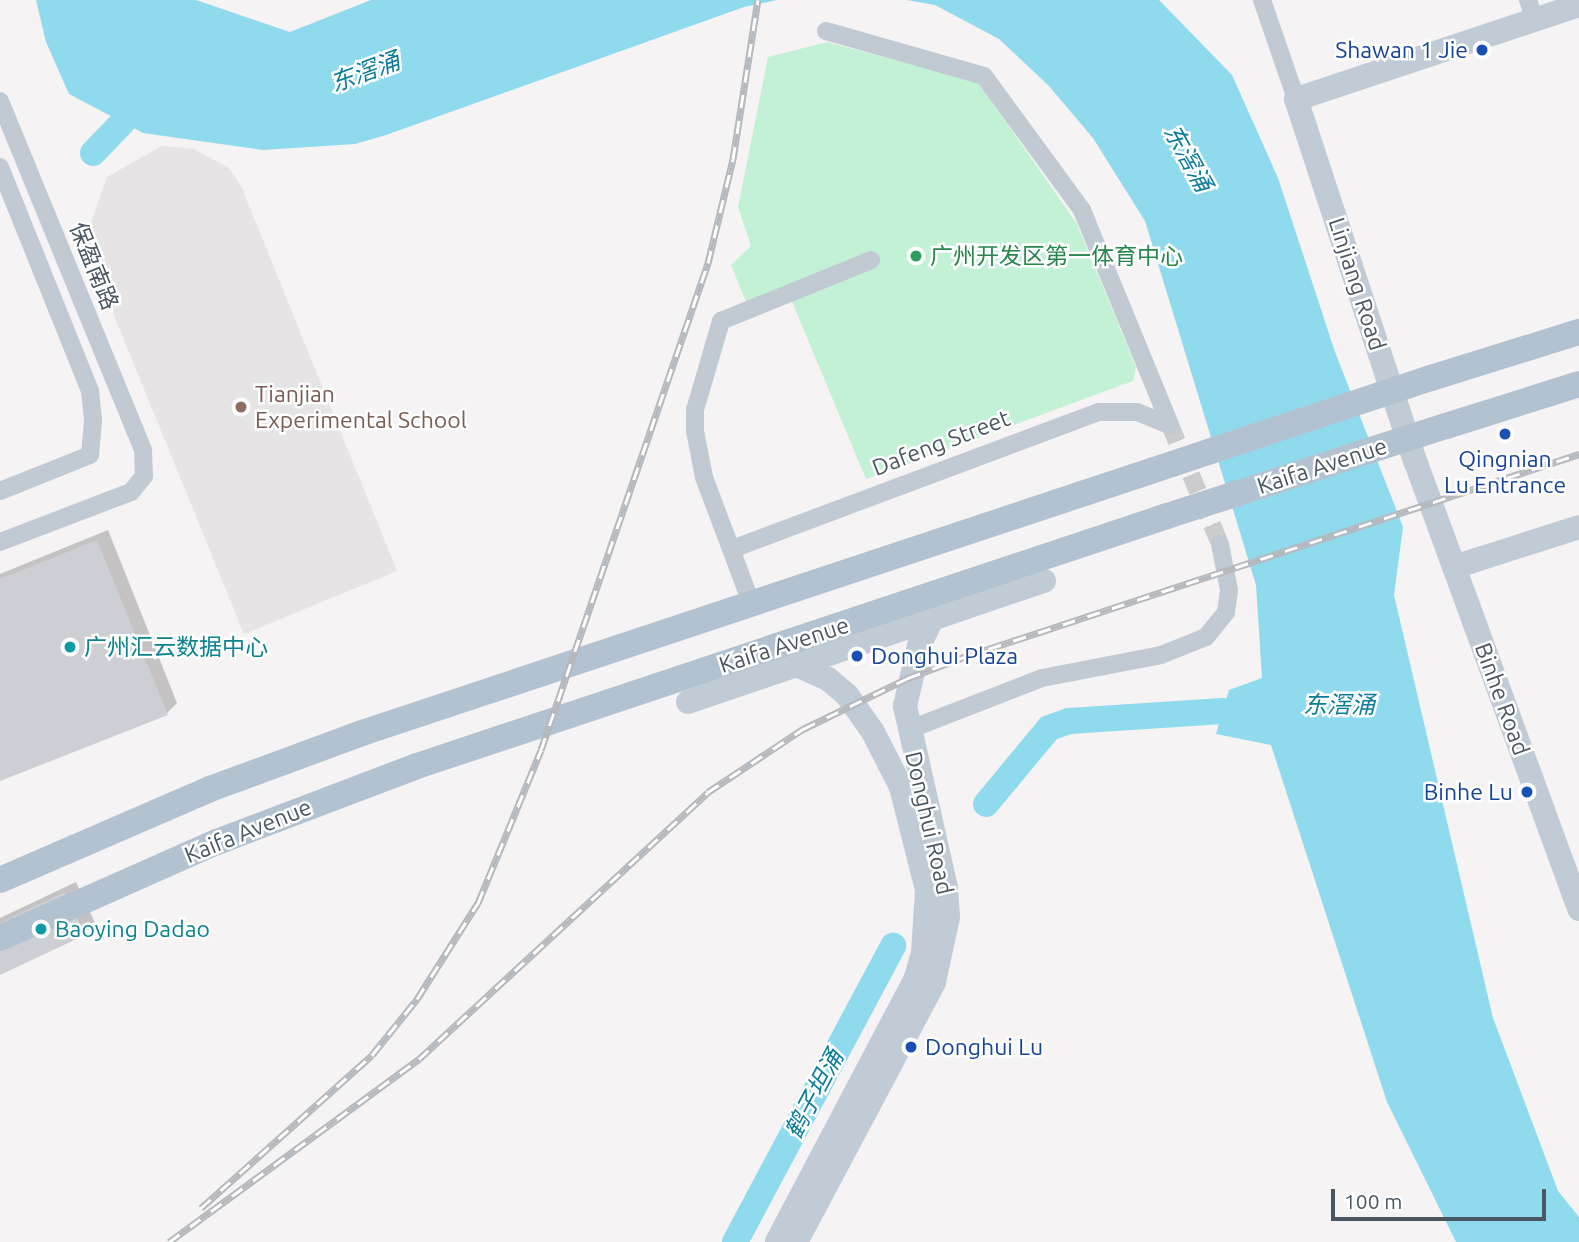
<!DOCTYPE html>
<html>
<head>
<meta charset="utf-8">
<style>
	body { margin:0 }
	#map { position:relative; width:1579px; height:1242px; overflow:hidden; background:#f5f3f3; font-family:Ubuntu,"Noto Sans SC",sans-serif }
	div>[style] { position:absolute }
	.education>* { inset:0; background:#e6e4e5 }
	.green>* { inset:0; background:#c3f1d5 }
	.water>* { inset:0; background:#90daee }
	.shadow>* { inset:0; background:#0003 }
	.river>* { height:26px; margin:-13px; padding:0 13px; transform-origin:13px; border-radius:13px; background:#90daee }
	.building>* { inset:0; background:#cdcfd5 }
	.street-tunnel>* { height:18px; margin-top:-9px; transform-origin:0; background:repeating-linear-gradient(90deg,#caccce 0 18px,transparent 0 27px) }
	.street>* { height:18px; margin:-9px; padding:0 9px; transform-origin:9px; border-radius:9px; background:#c1cad2 }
	.secondary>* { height:24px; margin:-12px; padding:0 12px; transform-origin:12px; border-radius:12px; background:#c1cbd6 }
	.primary>* { height:26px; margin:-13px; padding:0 13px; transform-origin:13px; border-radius:13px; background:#b3c2d1 }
	.rail>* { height:7px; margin-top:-3.5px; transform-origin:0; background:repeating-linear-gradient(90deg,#fff 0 13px,#b5b8bd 0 26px); box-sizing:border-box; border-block:2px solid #b5b8bd }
	.primary-bridge>* { height:26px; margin:-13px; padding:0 13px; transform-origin:13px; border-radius:13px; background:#b3c2d1 }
	.dots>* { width:19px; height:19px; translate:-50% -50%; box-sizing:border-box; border:4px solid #fff; border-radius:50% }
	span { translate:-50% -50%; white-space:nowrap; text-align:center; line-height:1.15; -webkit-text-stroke:5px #fff; paint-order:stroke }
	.transit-label { font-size:23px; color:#164399 }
	.right { translate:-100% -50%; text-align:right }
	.left { translate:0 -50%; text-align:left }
	.leisure-label { font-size:23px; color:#27864d }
	.street-label { font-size:23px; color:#4a5661 }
	.education-label { font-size:23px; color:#785e54 }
	.culture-label { font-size:23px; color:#0d838f }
	.water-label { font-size:24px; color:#0c7c9b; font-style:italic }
	.scale { position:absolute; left:1331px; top:1189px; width:215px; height:32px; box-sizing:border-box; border:4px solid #4a5661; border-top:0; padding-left:9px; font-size:21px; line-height:24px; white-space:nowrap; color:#4a5661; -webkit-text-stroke:5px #fff; paint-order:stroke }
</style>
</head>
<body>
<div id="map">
	<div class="education">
		<div style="clip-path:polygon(162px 146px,194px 149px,229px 168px,241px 186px,397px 571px,244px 634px,84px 242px,107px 177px)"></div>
	</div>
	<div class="green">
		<div style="clip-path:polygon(827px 42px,978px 82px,1077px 224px,1136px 367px,1133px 381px,866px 479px,791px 299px,751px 314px,731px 265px,751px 246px,738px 207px,768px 57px)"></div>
	</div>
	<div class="water">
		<div style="clip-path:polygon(36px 0,196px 0,290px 32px,371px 0,777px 0,744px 7px,386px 135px,355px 144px,263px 150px,143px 133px,69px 94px,46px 42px)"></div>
		<div style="clip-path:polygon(907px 0,1159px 0,1232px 75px,1278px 178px,1335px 352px,1403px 527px,1394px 595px,1493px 1018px,1558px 1191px,1579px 1217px,1579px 1242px,1456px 1242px,1387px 1102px,1271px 745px,1216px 734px,1229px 690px,1262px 678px,1256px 585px,1145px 221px,1093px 138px,1048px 85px,999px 39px,935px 5px)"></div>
	</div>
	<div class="shadow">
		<div style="clip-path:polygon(108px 530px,177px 703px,167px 713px,0 779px,0 574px)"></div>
		<div style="clip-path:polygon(76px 882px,95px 923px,84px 933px,0 973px,0 918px)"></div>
	</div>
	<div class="river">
		<div style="left:93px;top:153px;width:42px;rotate:-46deg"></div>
		<div style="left:986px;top:804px;width:99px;rotate:-50.3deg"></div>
		<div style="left:1049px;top:728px;width:21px;rotate:-19deg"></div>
		<div style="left:1069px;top:721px;width:154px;rotate:-3.7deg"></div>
		<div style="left:735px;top:1242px;width:336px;rotate:-61.9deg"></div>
	</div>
	<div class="building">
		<div style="clip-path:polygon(97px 540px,168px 715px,0 781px,0 579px)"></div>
		<div style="clip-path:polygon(65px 892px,85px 935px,0 975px,0 923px)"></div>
	</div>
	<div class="street-tunnel">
		<div style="left:1170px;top:425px;width:129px;rotate:67.2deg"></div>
	</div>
	<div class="street">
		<div style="left:1262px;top:0;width:105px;rotate:71deg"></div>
		<div style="left:1528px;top:0;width:20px;rotate:72deg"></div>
		<div style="left:826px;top:31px;width:164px;rotate:15.9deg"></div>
		<div style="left:984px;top:76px;width:166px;rotate:53.8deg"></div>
		<div style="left:1082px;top:210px;width:232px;rotate:67.7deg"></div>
		<div style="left:0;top:101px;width:377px;rotate:67.7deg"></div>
		<div style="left:143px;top:450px;width:26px;rotate:88deg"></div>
		<div style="left:144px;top:476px;width:21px;rotate:129deg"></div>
		<div style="left:131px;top:492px;width:140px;rotate:159.1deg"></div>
		<div style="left:0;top:167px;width:241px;rotate:68.1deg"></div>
		<div style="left:90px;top:391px;width:30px;rotate:84deg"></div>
		<div style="left:93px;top:421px;width:34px;rotate:95deg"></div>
		<div style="left:90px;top:455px;width:97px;rotate:158.2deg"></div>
		<div style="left:732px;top:549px;width:391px;rotate:-20.5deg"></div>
		<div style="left:1098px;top:412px;width:39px"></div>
		<div style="left:1137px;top:412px;width:35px;rotate:22deg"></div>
		<div style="left:752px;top:605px;width:137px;rotate:-110.6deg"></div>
		<div style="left:704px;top:477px;width:47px;rotate:-101.1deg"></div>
		<div style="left:695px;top:431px;width:21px;rotate:-90deg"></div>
		<div style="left:695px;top:410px;width:93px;rotate:-73.7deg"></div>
		<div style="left:721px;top:321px;width:162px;rotate:-22.1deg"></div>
		<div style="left:908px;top:730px;width:144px;rotate:-21.2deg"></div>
		<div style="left:1042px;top:678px;width:121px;rotate:-10.9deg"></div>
		<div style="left:1161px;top:655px;width:48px;rotate:-21.8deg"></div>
		<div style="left:1206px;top:637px;width:32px;rotate:-51deg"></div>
		<div style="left:1226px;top:612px;width:22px;rotate:-82deg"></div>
		<div style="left:1229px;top:590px;width:47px;rotate:-101.1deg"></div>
	</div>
	<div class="secondary">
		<div style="left:1579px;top:5px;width:298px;rotate:161.6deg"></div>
		<div style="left:1296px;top:99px;width:383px;rotate:71.8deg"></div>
		<div style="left:1416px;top:463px;width:475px;rotate:69.9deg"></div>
		<div style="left:1454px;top:567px;width:131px;rotate:-17.7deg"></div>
		<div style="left:765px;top:651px;width:69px;rotate:24deg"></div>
		<div style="left:828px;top:679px;width:25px;rotate:40deg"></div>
		<div style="left:847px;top:695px;width:45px;rotate:54.9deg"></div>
		<div style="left:873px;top:732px;width:62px;rotate:63deg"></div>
		<div style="left:901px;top:787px;width:106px;rotate:75.8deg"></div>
		<div style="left:927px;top:890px;width:63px;rotate:93.6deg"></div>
		<div style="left:923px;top:953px;width:26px;rotate:106deg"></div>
		<div style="left:916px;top:978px;width:298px;rotate:117.8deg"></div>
		<div style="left:688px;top:702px;width:376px;rotate:-18.8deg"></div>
		<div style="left:796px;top:1242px;width:294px;rotate:-62deg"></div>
		<div style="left:934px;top:982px;width:66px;rotate:-77.8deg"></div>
		<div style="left:948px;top:917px;width:29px;rotate:-94deg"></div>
		<div style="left:946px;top:888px;width:187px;rotate:-102.7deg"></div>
		<div style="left:905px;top:706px;width:62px;rotate:-76.9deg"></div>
		<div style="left:919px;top:646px;width:44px;rotate:-64.6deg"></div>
		<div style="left:938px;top:606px;width:21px;rotate:-49deg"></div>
	</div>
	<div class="primary">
		<div style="left:1431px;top:378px;width:155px;rotate:-17.3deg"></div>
		<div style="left:1446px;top:426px;width:139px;rotate:-17.5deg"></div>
		<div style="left:0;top:880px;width:229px;rotate:-23.4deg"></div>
		<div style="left:210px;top:789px;width:165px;rotate:-20.2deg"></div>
		<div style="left:365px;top:732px;width:831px;rotate:-18.37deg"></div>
		<div style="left:0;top:938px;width:237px;rotate:-23.9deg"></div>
		<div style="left:217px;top:842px;width:214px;rotate:-20.8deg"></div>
		<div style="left:417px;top:766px;width:791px;rotate:-18.43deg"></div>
	</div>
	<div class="rail">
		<div style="left:201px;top:1208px;width:229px;rotate:-41.8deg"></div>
		<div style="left:372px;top:1055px;width:72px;rotate:-51.2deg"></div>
		<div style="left:417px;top:999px;width:114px;rotate:-57.6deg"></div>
		<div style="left:478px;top:903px;width:165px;rotate:-67.6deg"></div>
		<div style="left:541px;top:750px;width:515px;rotate:-71.07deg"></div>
		<div style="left:708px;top:263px;width:107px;rotate:-76.5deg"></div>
		<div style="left:733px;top:159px;width:161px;rotate:-81.1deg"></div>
		<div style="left:169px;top:1242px;width:310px;rotate:-36.2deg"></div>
		<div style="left:419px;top:1059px;width:393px;rotate:-42.7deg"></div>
		<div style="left:708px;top:792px;width:114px;rotate:-33.6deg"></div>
		<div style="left:803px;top:729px;width:117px;rotate:-25.9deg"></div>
		<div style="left:908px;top:678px;width:60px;rotate:-20.6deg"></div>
		<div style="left:964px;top:657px;width:648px;rotate:-18.27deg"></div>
	</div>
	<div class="primary-bridge">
		<div style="left:1154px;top:470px;width:292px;rotate:-18.4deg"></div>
		<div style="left:1167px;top:516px;width:293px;rotate:-17.9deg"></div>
	</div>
	<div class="dots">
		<div style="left:1482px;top:50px;background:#1a4fb4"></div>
		<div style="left:916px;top:256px;background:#2e9e5b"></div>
		<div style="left:241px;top:407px;background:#8d6e63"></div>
		<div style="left:1505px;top:434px;background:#1a4fb4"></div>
		<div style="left:70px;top:647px;background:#0f9aa8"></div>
		<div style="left:857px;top:656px;background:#1a4fb4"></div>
		<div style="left:1527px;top:792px;background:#1a4fb4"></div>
		<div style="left:41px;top:929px;background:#0f9aa8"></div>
		<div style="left:911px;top:1047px;background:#1a4fb4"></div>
	</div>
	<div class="transit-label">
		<span class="right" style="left:1468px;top:50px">Shawan 1 Jie</span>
		<span style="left:1505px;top:472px">Qingnian<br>Lu Entrance</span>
		<span class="left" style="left:871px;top:656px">Donghui Plaza</span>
		<span class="right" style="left:1513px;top:792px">Binhe Lu</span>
		<span class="left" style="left:925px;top:1047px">Donghui Lu</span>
	</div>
	<div class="leisure-label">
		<span class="left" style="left:930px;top:256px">广州开发区第一体育中心</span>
	</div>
	<div class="street-label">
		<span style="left:94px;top:266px;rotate:68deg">保盈南路</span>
		<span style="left:1357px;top:284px;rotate:72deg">Linjiang Road</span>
		<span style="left:941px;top:443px;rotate:-21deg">Dafeng Street</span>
		<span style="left:1322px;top:466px;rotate:-18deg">Kaifa Avenue</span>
		<span style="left:784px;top:645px;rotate:-18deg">Kaifa Avenue</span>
		<span style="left:1502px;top:699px;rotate:70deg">Binhe Road</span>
		<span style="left:929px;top:823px;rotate:77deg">Donghui Road</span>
		<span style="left:248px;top:831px;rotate:-22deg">Kaifa Avenue</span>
	</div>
	<div class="education-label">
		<span class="left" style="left:255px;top:407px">Tianjian<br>Experimental School</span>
	</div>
	<div class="culture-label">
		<span class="left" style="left:84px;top:647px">广州汇云数据中心</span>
		<span class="left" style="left:55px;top:929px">Baoying Dadao</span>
	</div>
	<div class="water-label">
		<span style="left:365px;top:72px;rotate:-20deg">东滘涌</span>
		<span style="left:1188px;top:158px;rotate:61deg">东滘涌</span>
		<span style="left:1339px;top:705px">东滘涌</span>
		<span style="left:814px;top:1094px;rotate:-62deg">鹤子坦涌</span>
	</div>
	<div class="scale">100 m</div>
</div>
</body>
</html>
